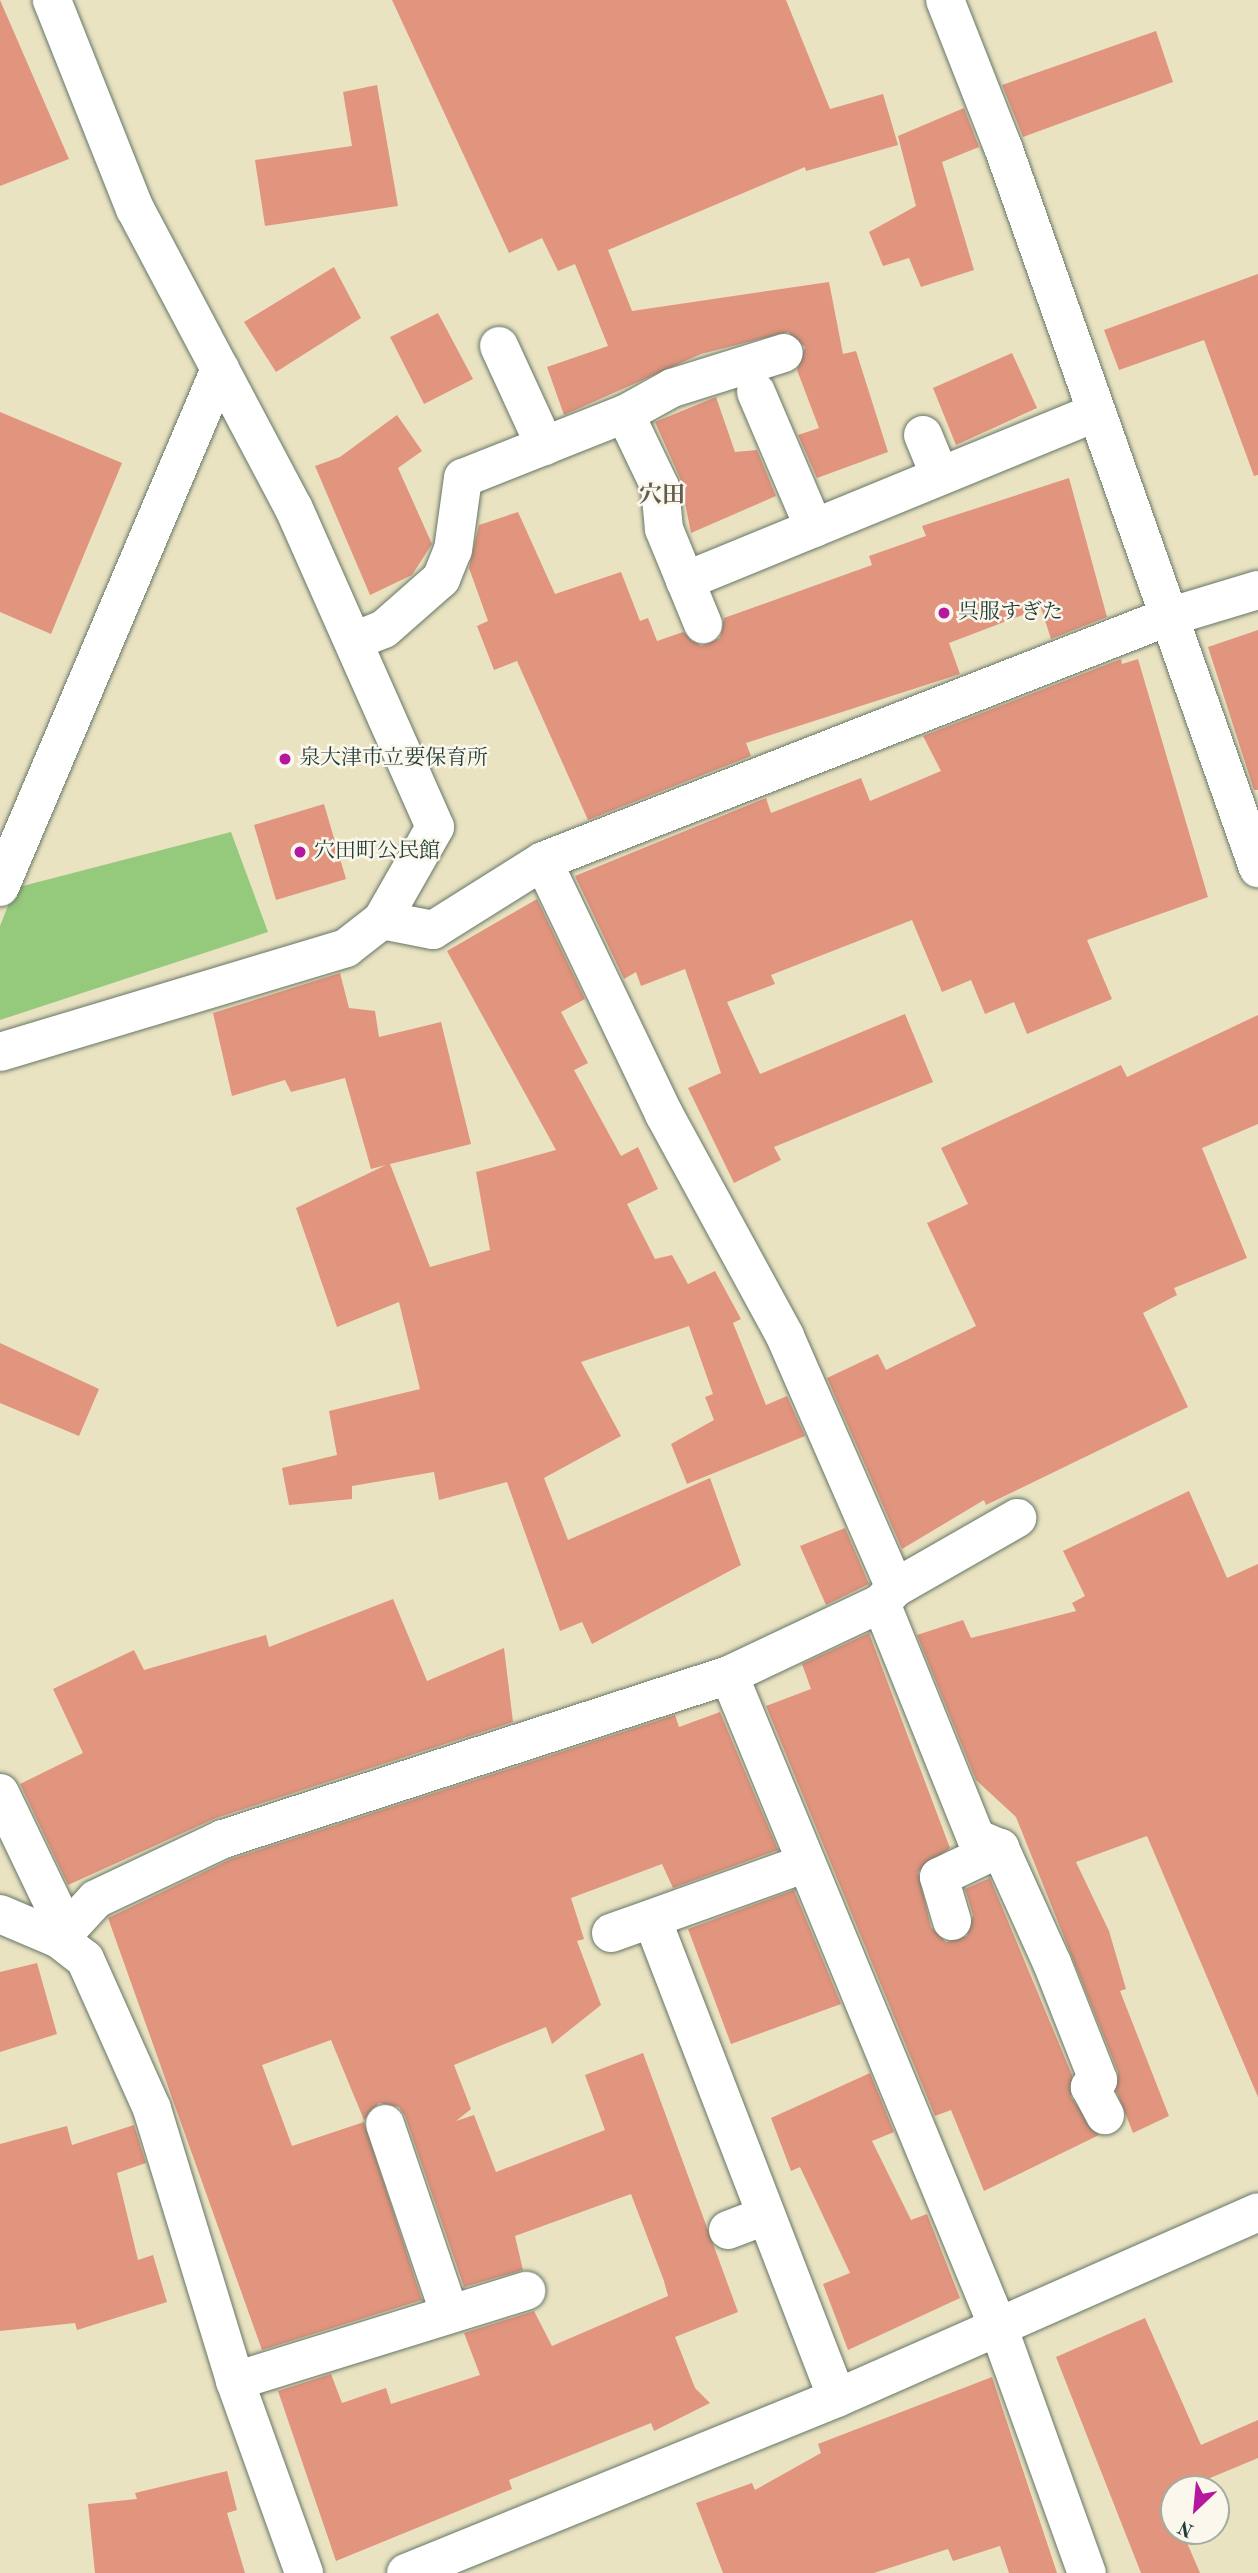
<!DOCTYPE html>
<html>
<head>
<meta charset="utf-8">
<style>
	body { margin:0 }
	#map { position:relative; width:1258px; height:2573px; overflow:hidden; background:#eae3c2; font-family:"Old Standard TT","Noto Serif JP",serif }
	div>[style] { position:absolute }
	.green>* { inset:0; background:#95c97b }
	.building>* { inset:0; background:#e1947e }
	.roads { filter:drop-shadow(0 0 2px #676) drop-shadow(0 0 2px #676) }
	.minor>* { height:38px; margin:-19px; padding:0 19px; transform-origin:19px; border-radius:19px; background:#fff }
	.dots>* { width:19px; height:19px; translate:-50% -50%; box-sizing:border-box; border:4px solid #fbf7ec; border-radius:50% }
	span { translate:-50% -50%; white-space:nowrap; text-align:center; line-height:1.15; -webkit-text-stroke:5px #fbf7ec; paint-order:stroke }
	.poi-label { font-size:21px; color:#1f3d34 }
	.left { translate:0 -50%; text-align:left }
	.neighbourhood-label { font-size:23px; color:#635b4e; font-weight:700 }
	.north { position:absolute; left:1160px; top:2475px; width:70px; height:70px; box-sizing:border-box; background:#fbf7ec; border:2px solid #a3ada2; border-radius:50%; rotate:206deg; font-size:19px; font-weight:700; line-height:28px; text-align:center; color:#1f3d34 }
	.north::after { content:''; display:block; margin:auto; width:24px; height:32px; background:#b5179e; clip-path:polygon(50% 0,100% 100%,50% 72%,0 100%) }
</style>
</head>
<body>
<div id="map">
	<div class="green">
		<div style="clip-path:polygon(231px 832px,268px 932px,0 1020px,0 926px,15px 888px)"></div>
	</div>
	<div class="building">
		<div style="clip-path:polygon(0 0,69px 159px,0 186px)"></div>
		<div style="clip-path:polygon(392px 0,786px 0,830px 109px,883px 94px,898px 145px,806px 171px,805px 167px,608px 250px,632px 311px,829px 282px,843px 354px,856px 351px,888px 452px,817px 478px,798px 435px,819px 428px,797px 370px,805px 347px,788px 332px,701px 354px,564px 415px,547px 367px,608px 346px,575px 264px,558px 271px,542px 238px,509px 253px)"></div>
		<div style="clip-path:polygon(1156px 31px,1173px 82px,1023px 137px,1002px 85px)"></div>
		<div style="clip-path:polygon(377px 85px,398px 206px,265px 226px,255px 160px,352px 146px,343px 92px)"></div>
		<div style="clip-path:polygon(964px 108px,979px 147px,942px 162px,974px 270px,921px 287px,909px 258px,883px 266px,869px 232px,916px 206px,898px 136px)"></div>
		<div style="clip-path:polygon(334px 267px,361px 318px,276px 372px,244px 322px)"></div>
		<div style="clip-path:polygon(1258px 274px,1258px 475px,1254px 476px,1204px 340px,1119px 370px,1104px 330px)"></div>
		<div style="clip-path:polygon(438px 313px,473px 379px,424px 404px,390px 337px)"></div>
		<div style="clip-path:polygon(1012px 353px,1037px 408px,956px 445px,933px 388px)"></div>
		<div style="clip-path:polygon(716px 397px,735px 452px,757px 450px,776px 496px,691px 533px,680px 478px,655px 422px)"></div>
		<div style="clip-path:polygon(0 412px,122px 463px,51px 634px,0 612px)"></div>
		<div style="clip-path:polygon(397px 415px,422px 451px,398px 468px,432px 544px,412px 575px,370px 595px,315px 466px,340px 457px)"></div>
		<div style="clip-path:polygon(1069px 478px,1107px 617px,1051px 639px,1041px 608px,949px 643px,960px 674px,746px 743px,751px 756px,588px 820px,517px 661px,494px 670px,477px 626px,488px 621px,469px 568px,479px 525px,518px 512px,555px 594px,621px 572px,640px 621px,648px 618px,657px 641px,683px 632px,701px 646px,720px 638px,724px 618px,872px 565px,869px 556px,926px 536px,922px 526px)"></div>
		<div style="clip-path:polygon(1258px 630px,1258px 790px,1254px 790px,1208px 647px)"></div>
		<div style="clip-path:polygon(1121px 659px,1122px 664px,1138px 659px,1208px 897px,1087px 940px,1112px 999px,1027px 1034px,1014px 1002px,985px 1014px,971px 980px,942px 992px,912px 920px,771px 975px,775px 984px,727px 1002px,760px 1074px,905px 1014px,933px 1082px,774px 1147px,781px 1160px,734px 1183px,688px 1088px,721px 1073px,685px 969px,641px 986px,636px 972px,624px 979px,575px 876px,766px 798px,771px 813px,861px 778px,870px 801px,941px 771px,923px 736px)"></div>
		<div style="clip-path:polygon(324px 804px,346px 879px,276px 900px,254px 825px)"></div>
		<div style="clip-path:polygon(537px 899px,585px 999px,561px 1012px,588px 1063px,574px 1070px,621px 1156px,638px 1147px,658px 1189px,627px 1204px,655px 1259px,672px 1255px,688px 1284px,715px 1271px,741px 1319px,733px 1323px,766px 1405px,787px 1396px,805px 1436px,687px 1484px,671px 1444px,714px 1420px,705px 1397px,713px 1394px,689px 1326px,581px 1362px,621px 1436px,544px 1478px,568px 1540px,710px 1478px,741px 1565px,592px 1644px,582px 1622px,560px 1631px,507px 1482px,439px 1500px,434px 1472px,352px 1486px,352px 1499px,289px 1505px,282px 1468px,337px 1455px,329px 1411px,420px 1389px,399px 1302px,337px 1327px,296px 1208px,386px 1165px,371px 1169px,345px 1078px,291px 1092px,285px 1080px,232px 1096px,213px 1013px,340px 973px,349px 1008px,375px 1011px,379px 1037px,441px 1022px,471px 1144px,390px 1164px,430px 1267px,490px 1250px,476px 1172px,556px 1150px,447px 951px)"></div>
		<div style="clip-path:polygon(1258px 1015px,1258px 1124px,1202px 1148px,1247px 1258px,1174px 1288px,1177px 1295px,1143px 1313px,1188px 1407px,986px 1505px,984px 1500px,902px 1549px,827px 1378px,878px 1354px,886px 1370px,976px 1326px,927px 1223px,968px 1204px,941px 1148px,1121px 1065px,1127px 1077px)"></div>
		<div style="clip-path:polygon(0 1343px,99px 1389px,79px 1436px,0 1403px)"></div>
		<div style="clip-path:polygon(1189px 1491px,1227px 1578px,1258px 1564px,1258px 2097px,1147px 1836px,1076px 1862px,1109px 1931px,1126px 1989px,1120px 1991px,1169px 2116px,1133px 2133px,1116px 2090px,1118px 2072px,1016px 1817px,976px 1780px,917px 1635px,963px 1620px,971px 1638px,1076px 1611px,1072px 1603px,1085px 1596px,1063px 1551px)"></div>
		<div style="clip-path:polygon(845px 1528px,869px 1584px,826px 1605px,800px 1546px)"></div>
		<div style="clip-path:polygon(393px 1599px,427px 1681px,504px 1648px,513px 1722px,216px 1818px,68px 1885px,20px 1784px,83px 1753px,53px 1689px,134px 1650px,144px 1670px,266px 1635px,269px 1647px)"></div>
		<div style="clip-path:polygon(869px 1633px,950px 1848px,918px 1872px,931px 1927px,946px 1942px,967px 1936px,973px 1915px,965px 1889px,990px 1878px,1072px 2075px,1071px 2097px,1099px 2135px,984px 2191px,951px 2110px,935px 2116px,766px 1706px,811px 1689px,802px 1664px)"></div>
		<div style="clip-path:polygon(720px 1712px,778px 1850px,673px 1888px,662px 1864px,571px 1898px,584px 1939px,577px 1941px,601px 2005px,552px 2044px,546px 2027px,454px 2065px,471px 2109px,456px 2121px,474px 2115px,496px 2172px,605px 2130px,585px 2075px,643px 2053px,738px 2312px,675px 2337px,695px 2388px,710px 2403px,654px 2431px,651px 2423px,509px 2480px,512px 2489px,336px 2561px,278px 2391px,331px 2374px,342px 2403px,386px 2388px,391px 2404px,480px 2375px,464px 2333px,534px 2311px,552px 2346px,668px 2296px,664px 2281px,631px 2194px,515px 2236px,523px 2270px,464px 2287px,405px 2116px,399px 2107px,379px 2103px,364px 2120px,331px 2040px,262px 2065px,292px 2146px,364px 2122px,422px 2300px,262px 2350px,108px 1918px,231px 1859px,675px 1715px,679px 1727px)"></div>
		<div style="clip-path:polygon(794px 1890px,841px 2004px,731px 2044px,688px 1929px)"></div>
		<div style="clip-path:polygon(37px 1963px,57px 2034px,0 2052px,0 1972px)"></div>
		<div style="clip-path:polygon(870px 2073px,894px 2132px,872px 2141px,911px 2220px,927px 2214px,960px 2298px,848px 2350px,823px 2284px,850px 2273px,800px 2167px,791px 2171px,771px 2118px)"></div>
		<div style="clip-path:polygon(134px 2125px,146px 2163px,117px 2173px,138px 2260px,153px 2255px,167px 2302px,77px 2330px,75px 2323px,0 2331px,0 2144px,67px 2126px,72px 2145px)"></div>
		<div style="clip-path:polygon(1145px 2318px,1201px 2445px,1258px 2420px,1258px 2458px,1167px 2496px,1174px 2531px,1182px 2531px,1200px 2573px,1141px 2573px,1056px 2357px)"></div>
		<div style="clip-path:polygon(992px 2377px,1057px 2573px,1009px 2573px,1000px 2546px,953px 2561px,948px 2549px,874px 2573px,723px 2573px,696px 2503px,752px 2483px,755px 2490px,821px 2453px,818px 2444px)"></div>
		<div style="clip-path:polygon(227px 2471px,237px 2510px,227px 2513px,245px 2573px,95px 2573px,88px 2504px,137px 2499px,135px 2493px)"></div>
	</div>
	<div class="roads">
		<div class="minor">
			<div style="left:945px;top:0;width:158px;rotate:68.5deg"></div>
			<div style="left:1003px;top:147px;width:765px;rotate:70.52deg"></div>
			<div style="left:499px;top:346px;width:110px;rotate:65.3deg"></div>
			<div style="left:756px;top:392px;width:148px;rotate:66.9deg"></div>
			<div style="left:625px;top:414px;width:54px;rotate:-29deg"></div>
			<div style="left:672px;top:388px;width:117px;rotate:-17.4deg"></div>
			<div style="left:923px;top:435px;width:44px;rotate:67.5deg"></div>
			<div style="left:685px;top:581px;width:443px;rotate:-22.3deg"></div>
			<div style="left:354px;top:641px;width:32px;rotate:-22deg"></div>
			<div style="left:384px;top:629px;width:76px;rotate:-41.3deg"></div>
			<div style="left:441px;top:579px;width:31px;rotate:-68deg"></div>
			<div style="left:453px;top:550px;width:73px;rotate:-82.1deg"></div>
			<div style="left:463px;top:478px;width:174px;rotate:-21.6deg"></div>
			<div style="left:625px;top:414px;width:81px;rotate:64.4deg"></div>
			<div style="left:660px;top:487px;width:42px;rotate:84.6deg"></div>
			<div style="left:664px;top:529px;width:103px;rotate:67.7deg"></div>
			<div style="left:0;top:887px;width:563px;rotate:-66.99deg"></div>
			<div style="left:382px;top:920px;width:52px;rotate:11.1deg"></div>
			<div style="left:433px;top:930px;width:130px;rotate:-32.1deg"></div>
			<div style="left:543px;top:861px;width:668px;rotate:-21.34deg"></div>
			<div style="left:1165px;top:618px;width:97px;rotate:-16.8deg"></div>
			<div style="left:0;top:1052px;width:361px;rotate:-16.7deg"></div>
			<div style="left:346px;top:948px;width:46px;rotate:-37.9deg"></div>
			<div style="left:382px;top:920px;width:107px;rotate:-60.3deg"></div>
			<div style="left:435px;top:827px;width:350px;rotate:-113.9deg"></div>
			<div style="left:293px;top:507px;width:337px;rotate:-117.9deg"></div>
			<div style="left:135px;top:209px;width:225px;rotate:-111.7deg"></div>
			<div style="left:895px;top:1588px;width:141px;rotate:-29.8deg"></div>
			<div style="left:881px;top:1603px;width:253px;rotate:68deg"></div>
			<div style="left:976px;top:1838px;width:26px;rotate:23deg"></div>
			<div style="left:1000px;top:1848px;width:126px;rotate:65.7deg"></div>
			<div style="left:1052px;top:1963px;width:126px;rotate:68.5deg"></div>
			<div style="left:1098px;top:2080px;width:11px;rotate:139deg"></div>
			<div style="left:1090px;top:2087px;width:32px;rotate:62deg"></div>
			<div style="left:729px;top:1675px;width:708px;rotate:67.57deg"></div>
			<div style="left:999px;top:2329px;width:259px;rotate:70.2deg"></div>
			<div style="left:0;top:1793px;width:127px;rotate:64.4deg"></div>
			<div style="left:55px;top:1908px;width:31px;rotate:83deg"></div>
			<div style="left:0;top:1914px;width:64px;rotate:23deg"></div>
			<div style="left:59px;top:1939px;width:33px;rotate:38deg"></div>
			<div style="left:85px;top:1959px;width:164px;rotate:65.9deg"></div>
			<div style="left:152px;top:2109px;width:284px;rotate:73deg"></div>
			<div style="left:235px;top:2381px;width:204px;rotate:70.2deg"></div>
			<div style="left:652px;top:1919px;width:513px;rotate:68.88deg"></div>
			<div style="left:952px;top:1921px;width:46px;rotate:-106.5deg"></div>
			<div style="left:939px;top:1877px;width:68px;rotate:-25.4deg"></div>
			<div style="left:611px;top:1933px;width:207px;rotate:-19.7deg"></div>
			<div style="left:59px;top:1939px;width:54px;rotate:-47.2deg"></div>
			<div style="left:96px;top:1899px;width:140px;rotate:-25.3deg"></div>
			<div style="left:223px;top:1839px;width:532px;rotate:-17.96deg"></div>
			<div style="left:729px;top:1675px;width:168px;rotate:-25.3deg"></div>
			<div style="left:881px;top:1603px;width:21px;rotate:-47deg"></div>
			<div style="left:895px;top:1588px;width:275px;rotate:-113.6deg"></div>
			<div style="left:785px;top:1336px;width:253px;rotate:-118.6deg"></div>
			<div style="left:664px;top:1114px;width:280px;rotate:-115.6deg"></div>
			<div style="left:385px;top:2124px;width:199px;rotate:71.2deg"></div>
			<div style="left:728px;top:2230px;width:40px;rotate:-21deg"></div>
			<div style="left:235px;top:2381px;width:305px;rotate:-17.2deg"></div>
			<div style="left:406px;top:2573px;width:465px;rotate:-22.1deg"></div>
			<div style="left:837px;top:2398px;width:460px;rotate:-23.8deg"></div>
		</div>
	</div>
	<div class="dots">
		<div style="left:944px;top:613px;background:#b5179e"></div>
		<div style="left:285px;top:759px;background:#b5179e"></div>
		<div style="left:300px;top:852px;background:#b5179e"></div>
	</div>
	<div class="poi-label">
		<span class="left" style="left:958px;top:613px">呉服すぎた</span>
		<span class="left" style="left:299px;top:759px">泉大津市立要保育所</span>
		<span class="left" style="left:314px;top:852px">穴田町公民館</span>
	</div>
	<div class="neighbourhood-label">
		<span style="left:662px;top:496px">穴田</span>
	</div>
	<div class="north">N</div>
</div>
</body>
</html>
